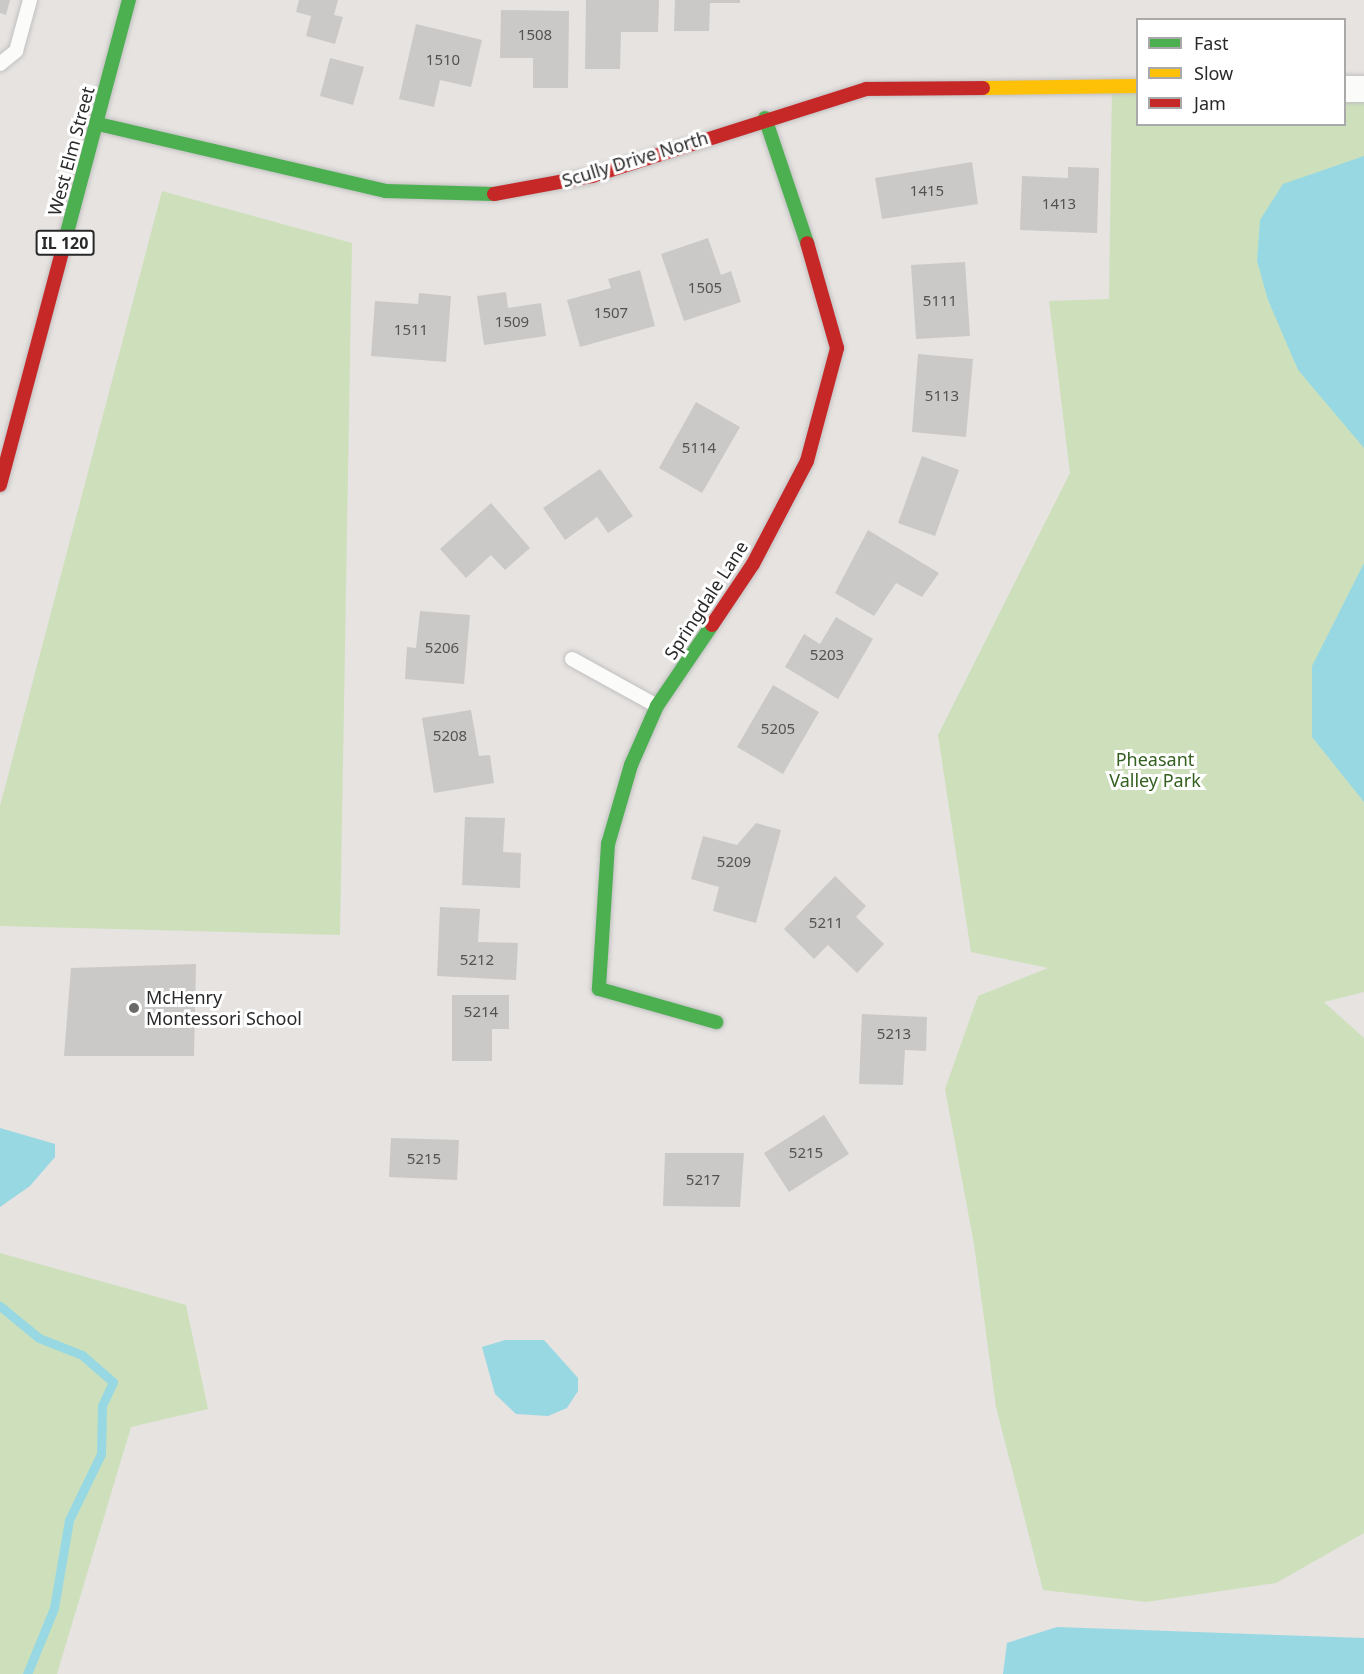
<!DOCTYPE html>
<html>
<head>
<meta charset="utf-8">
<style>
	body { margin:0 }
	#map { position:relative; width:1364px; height:1674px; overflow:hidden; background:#e6e3e0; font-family:"Noto Sans",sans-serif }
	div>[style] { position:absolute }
	.green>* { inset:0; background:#cde0bb }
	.water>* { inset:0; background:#98d8e3 }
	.stream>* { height:9px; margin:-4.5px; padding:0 4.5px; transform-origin:4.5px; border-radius:4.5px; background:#98d8e3 }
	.building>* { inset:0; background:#cbc9c7 }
	.roads { filter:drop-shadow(0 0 2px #c1c0c1) drop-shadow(0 0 2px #c1c0c1) }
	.lane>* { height:14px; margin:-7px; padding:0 7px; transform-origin:7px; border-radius:7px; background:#fbfbfa }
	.street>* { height:26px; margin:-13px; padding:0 13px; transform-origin:13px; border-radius:13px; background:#fbfbfa }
	.fast>* { height:14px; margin:-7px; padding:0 7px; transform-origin:7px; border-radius:7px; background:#4caf50 }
	.slow>* { height:14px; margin:-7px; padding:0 7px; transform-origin:7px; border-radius:7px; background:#ffc107 }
	.jam>* { height:14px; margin:-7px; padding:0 7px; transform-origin:7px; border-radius:7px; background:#c62828 }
	.dots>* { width:16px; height:16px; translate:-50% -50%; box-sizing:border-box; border:3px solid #fff; border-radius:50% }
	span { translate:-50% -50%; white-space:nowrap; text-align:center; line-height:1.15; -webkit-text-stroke:6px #fff; paint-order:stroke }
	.number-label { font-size:15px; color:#535352 }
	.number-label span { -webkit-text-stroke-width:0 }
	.shield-label span { padding:2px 4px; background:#fff; border:2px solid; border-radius:4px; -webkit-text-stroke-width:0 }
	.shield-label { font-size:16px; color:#292929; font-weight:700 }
	.street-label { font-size:18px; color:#292929 }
	.park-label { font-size:18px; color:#34601f }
	.poi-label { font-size:18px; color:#292929 }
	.left { translate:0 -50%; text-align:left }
	.legend { position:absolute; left:1136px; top:18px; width:210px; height:108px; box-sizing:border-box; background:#fff; border:2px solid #a9a9a9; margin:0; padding:8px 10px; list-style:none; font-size:18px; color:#292929 }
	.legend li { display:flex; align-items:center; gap:12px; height:30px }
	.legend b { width:30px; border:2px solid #a9a9a9 }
</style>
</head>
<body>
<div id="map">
	<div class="green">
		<div style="clip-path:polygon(1112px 86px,1137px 86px,1138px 124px,1344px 124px,1345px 89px,1364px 89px,1364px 992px,1324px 1002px,1364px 1038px,1364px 1533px,1276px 1583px,1146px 1602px,1043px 1590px,996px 1407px,974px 1244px,945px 1089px,978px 996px,1048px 968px,971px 952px,938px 735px,1070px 473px,1049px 301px,1109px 299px)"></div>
		<div style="clip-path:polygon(162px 191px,352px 243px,340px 935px,0 926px,0 806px)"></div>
		<div style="clip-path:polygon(0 1253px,186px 1305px,208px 1409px,131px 1427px,57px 1674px,0 1674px)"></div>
	</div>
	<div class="water">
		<div style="clip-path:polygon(1364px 156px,1364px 448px,1298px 370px,1268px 300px,1257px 261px,1260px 220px,1283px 184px)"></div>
		<div style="clip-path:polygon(1364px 563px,1364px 802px,1312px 737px,1312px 666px)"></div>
		<div style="clip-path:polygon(0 1128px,55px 1144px,55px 1157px,30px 1186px,0 1207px)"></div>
		<div style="clip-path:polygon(505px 1340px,544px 1340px,578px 1378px,578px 1391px,567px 1408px,548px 1416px,516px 1414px,495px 1394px,482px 1347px)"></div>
		<div style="clip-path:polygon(1057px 1627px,1364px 1638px,1364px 1674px,1003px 1674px,1007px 1643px)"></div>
	</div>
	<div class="stream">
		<div style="left:0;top:1306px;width:50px;rotate:39.4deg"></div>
		<div style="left:39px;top:1338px;width:46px;rotate:21.6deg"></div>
		<div style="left:82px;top:1355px;width:41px;rotate:41.1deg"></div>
		<div style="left:113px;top:1382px;width:26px;rotate:115deg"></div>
		<div style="left:102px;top:1406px;width:48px;rotate:91.2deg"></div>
		<div style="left:101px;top:1454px;width:73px;rotate:115.9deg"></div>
		<div style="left:69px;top:1520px;width:89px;rotate:99.7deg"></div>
		<div style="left:54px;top:1608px;width:71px;rotate:112.2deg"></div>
	</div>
	<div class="building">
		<div style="clip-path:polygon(0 0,10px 0,6px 15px,0 13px)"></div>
		<div style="clip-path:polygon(299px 0,338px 0,334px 15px,343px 17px,335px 44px,306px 36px,311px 16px,296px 12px)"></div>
		<div style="clip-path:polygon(586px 0,659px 0,658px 32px,621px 32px,620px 69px,585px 69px)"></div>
		<div style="clip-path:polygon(675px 0,740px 0,740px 3px,710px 3px,709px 31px,674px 31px)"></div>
		<div style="clip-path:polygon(501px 10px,569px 11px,568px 88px,533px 88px,533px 58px,500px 58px)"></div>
		<div style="clip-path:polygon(416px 24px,482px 40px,471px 87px,440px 80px,434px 107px,399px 99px)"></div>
		<div style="clip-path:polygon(330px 58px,364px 67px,353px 105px,320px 96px)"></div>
		<div style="clip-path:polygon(972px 162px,978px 204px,882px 219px,875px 178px)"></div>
		<div style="clip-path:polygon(1068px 167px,1099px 168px,1097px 233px,1020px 230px,1022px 176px,1068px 178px)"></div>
		<div style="clip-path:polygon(708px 238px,721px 275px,731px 271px,741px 302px,684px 321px,661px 254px)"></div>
		<div style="clip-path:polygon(965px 262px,970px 336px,916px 339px,911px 265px)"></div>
		<div style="clip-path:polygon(640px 270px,655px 326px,580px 347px,567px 300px,611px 288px,608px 279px)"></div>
		<div style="clip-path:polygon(506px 292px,508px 308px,541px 303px,546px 336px,484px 345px,477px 296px)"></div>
		<div style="clip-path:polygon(419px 293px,451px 296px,446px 362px,371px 356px,375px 301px,418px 304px)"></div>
		<div style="clip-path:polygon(918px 354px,973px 359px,966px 437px,912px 432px)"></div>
		<div style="clip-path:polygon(696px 402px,740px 427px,702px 493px,659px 468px)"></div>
		<div style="clip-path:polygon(922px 456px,959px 470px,935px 536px,898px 523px)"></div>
		<div style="clip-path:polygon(600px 469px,633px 516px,608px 533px,597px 517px,565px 540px,543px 508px)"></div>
		<div style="clip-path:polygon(491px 503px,530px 548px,505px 570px,491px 555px,466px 578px,440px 549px)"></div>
		<div style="clip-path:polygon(868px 530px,939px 573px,922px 597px,896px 583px,874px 616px,835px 593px)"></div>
		<div style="clip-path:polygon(420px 611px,470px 615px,464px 684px,405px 679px,407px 647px,416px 648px)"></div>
		<div style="clip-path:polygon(836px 617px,873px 639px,838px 699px,785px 667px,804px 634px,820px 644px)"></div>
		<div style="clip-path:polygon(773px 685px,819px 712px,783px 774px,737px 747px)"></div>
		<div style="clip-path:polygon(471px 710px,479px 756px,490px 755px,494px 783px,434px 793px,422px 718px)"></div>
		<div style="clip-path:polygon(465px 817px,505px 818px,503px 852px,521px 853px,520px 888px,462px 885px)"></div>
		<div style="clip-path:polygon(756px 823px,781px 830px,756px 923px,713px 911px,719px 887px,691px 879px,703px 836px,737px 845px)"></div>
		<div style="clip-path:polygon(835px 876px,866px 906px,856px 917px,884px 944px,857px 973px,828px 945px,814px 959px,784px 929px)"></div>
		<div style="clip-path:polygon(440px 907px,480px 909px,478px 942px,518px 943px,516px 980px,437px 976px)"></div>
		<div style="clip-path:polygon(196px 964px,194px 1056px,64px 1056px,71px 968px)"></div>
		<div style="clip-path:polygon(452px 995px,509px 995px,509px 1029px,492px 1029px,492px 1061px,452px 1061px)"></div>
		<div style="clip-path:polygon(862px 1014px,927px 1017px,926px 1051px,905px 1050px,903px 1085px,859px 1084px)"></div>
		<div style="clip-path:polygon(824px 1115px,849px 1154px,789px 1192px,764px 1153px)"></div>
		<div style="clip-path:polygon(391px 1138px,459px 1140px,457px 1180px,389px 1177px)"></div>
		<div style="clip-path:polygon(665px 1153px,744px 1153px,740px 1207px,663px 1206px)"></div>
	</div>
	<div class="roads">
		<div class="lane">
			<div style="left:0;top:64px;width:21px;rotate:-39deg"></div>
			<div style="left:16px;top:51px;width:53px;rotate:-74.6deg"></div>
			<div style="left:572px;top:659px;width:97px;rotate:28.9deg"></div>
		</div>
		<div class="street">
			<div style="left:1344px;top:89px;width:20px"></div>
		</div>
		<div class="fast">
			<div style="left:765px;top:118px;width:132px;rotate:71.4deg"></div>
			<div style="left:98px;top:124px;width:295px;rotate:13.1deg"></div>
			<div style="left:385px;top:191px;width:109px;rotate:1.6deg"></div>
			<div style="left:64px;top:244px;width:253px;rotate:-75.1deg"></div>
			<div style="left:712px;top:625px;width:98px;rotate:124.2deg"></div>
			<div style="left:657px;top:706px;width:64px;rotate:113.8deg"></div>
			<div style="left:631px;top:765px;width:82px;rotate:106.2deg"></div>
			<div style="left:608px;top:844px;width:145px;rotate:93.6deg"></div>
			<div style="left:599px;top:989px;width:122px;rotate:15.8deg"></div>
		</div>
		<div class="slow">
			<div style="left:983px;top:88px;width:155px;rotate:-0.7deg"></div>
		</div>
		<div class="jam">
			<div style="left:494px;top:194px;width:100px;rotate:-10.4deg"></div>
			<div style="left:592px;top:176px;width:287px;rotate:-17.6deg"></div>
			<div style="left:866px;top:89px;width:117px;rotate:-0.5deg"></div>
			<div style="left:0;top:485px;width:249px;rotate:-75.1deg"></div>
			<div style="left:712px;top:625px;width:73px;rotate:-56.1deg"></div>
			<div style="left:753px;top:564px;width:116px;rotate:-62.3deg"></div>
			<div style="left:807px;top:461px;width:117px;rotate:-75.1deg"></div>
			<div style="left:837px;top:348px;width:109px;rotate:-105.9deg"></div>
		</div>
	</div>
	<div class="dots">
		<div style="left:134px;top:1008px;background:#6b6a69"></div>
	</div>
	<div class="number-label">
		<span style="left:535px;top:35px">1508</span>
		<span style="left:443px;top:60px">1510</span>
		<span style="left:927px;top:191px">1415</span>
		<span style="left:1059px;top:204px">1413</span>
		<span style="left:705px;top:288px">1505</span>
		<span style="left:940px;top:301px">5111</span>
		<span style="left:611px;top:313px">1507</span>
		<span style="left:512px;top:322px">1509</span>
		<span style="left:411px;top:330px">1511</span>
		<span style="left:942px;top:396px">5113</span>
		<span style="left:699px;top:448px">5114</span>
		<span style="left:442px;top:648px">5206</span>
		<span style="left:827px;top:655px">5203</span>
		<span style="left:778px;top:729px">5205</span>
		<span style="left:450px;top:736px">5208</span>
		<span style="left:734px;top:862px">5209</span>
		<span style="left:826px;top:923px">5211</span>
		<span style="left:477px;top:960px">5212</span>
		<span style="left:481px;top:1012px">5214</span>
		<span style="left:894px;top:1034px">5213</span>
		<span style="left:806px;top:1153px">5215</span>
		<span style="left:424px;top:1159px">5215</span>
		<span style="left:703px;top:1180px">5217</span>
	</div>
	<div class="shield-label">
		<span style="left:65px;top:243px">IL 120</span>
	</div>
	<div class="street-label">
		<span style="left:71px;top:151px;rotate:-75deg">West Elm Street</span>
		<span style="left:635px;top:159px;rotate:-17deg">Scully Drive North</span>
		<span style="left:706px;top:600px;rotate:-57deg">Springdale Lane</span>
	</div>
	<div class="park-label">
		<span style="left:1155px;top:770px">Pheasant<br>Valley Park</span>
	</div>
	<div class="poi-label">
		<span class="left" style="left:146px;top:1008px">McHenry<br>Montessori School</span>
	</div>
	<ul class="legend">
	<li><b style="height:8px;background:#4caf50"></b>Fast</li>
	<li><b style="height:8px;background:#ffc107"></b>Slow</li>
	<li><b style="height:8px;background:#c62828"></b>Jam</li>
	</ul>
</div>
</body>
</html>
